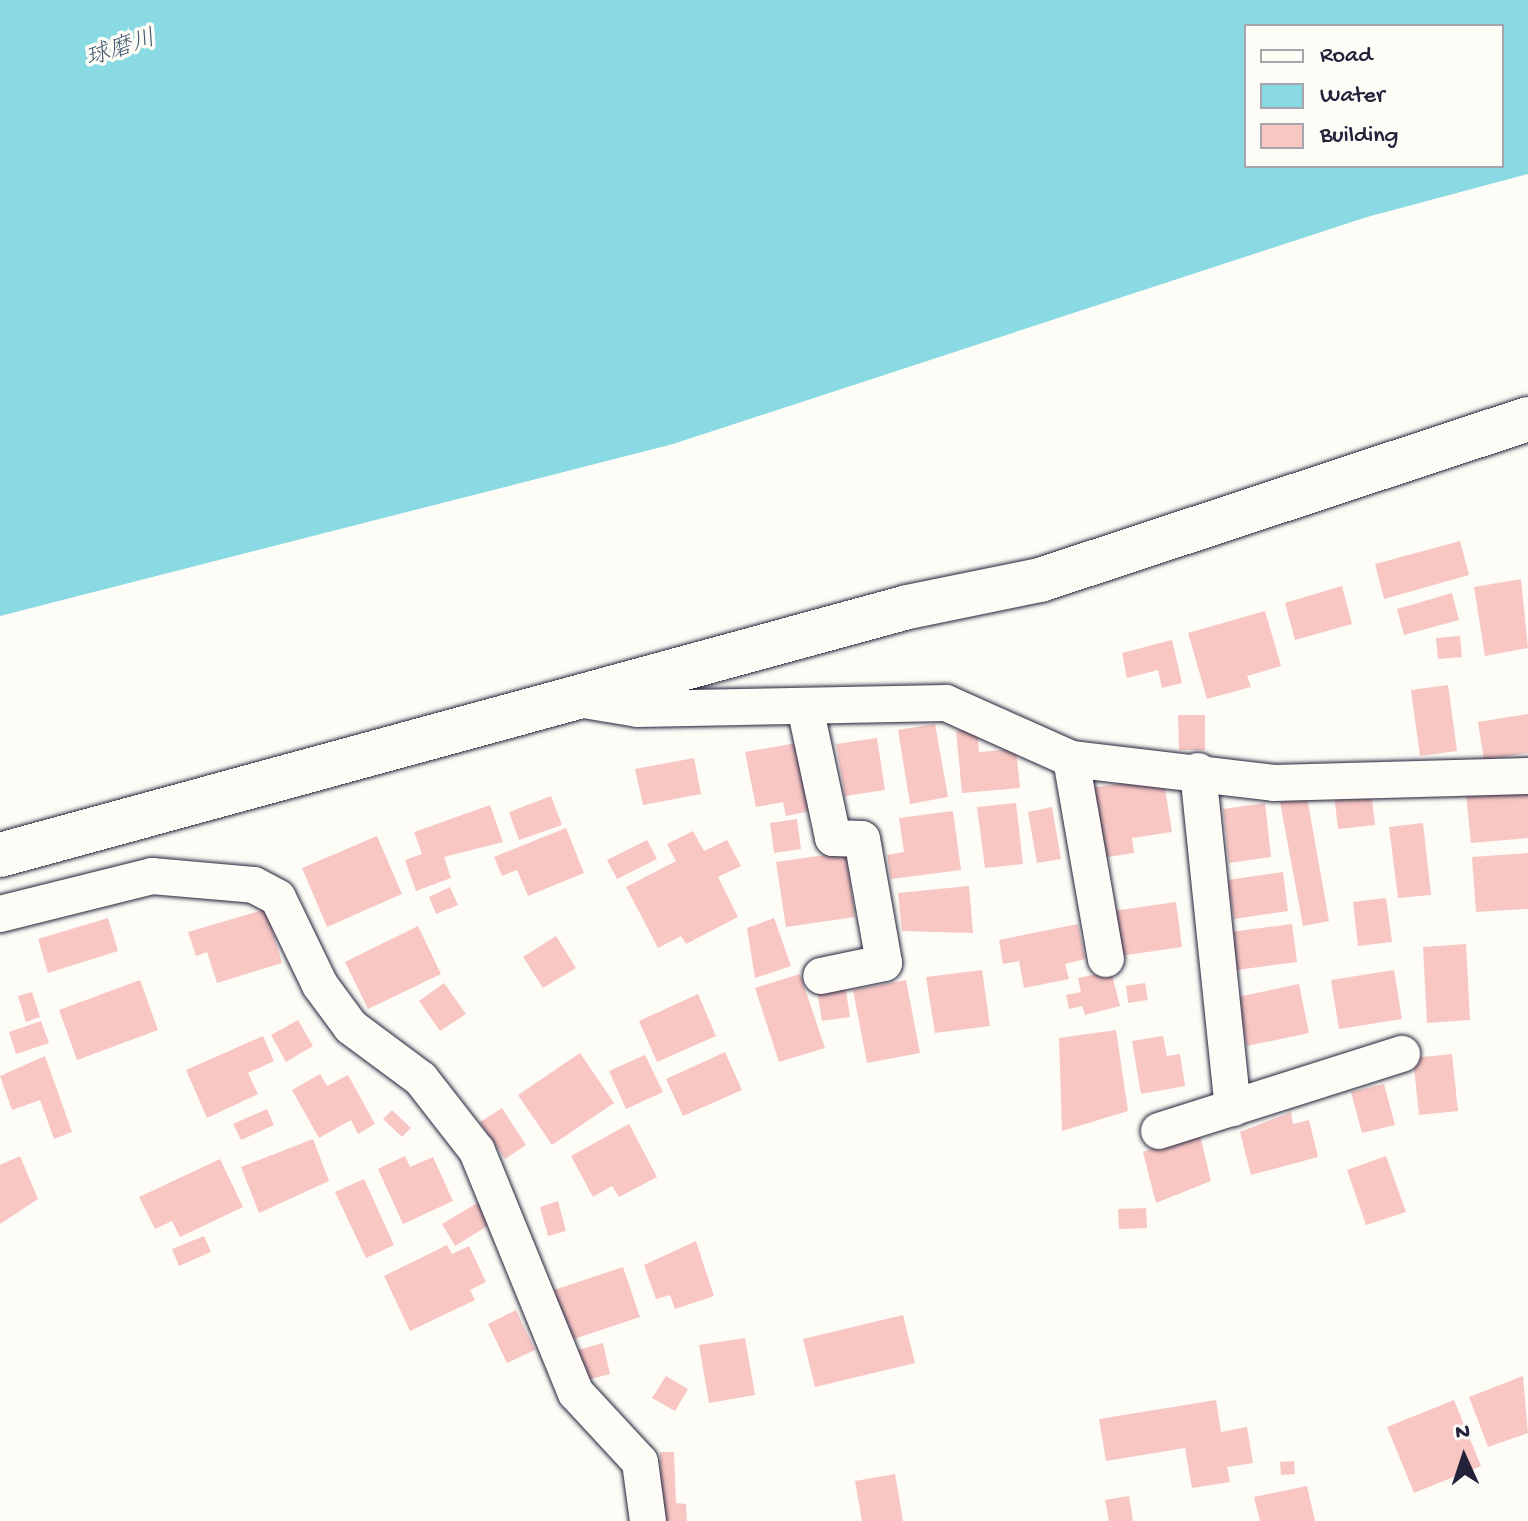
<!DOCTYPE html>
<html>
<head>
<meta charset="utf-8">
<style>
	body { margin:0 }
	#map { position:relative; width:1528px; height:1521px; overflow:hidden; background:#fdfcf7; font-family:"Gochi Hand","Klee One",sans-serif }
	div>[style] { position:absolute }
	.water>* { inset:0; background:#89dae2 }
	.building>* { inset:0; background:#f8c7c4 }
	.roads { filter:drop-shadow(0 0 2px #22223b) drop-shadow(0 0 2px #22223b) }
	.minor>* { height:36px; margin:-18px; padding:0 18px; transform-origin:18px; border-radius:18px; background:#fdfcf7 }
	.tertiary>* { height:44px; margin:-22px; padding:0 22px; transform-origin:22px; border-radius:22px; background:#fdfcf7 }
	span { translate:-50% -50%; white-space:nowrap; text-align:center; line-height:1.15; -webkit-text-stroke:7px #fdfcf7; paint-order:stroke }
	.water-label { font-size:24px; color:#41596d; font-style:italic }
	.legend { position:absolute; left:1244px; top:24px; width:260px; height:144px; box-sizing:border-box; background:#fdfcf7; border:2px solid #a5a5ac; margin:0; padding:10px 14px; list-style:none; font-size:24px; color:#22223b }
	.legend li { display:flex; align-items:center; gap:16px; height:40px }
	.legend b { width:40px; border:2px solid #a5a5ac }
	.north { position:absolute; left:1424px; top:1417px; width:80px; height:80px; -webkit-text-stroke:6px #fdfcf7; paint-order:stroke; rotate:357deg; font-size:22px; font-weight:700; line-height:32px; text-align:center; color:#22223b }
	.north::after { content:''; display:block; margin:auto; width:28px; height:36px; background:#22223b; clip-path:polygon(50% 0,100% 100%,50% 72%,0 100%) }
</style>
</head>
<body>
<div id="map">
	<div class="water">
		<div style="clip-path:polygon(evenodd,0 0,1528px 0,1528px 174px,1367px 217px,673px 444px,0 616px,0 0,1246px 26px,1502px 26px,1502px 166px,1246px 166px,1246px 26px)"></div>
	</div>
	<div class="building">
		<div style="clip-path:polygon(1460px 541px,1469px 575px,1384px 599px,1375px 564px)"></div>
		<div style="clip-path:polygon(1521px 579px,1528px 648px,1485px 656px,1474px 587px)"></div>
		<div style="clip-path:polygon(1342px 586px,1352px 624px,1295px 640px,1285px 603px)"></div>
		<div style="clip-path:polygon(1452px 593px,1459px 620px,1404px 635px,1397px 609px)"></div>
		<div style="clip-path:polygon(1265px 611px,1281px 666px,1247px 676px,1251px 687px,1207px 699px,1188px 633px)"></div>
		<div style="clip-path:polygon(1460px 636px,1462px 657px,1438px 659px,1436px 638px)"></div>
		<div style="clip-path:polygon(1172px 640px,1182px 683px,1162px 688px,1158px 670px,1127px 678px,1122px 653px)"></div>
		<div style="clip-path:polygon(1448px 685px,1457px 751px,1420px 756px,1411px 690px)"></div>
		<div style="clip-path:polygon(1528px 714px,1528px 753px,1484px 760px,1478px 722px)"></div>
		<div style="clip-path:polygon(1178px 715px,1205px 715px,1205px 750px,1179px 750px)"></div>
		<div style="clip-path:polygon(935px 724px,948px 797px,910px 804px,898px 730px)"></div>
		<div style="clip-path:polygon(977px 729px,979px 752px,1016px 749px,1020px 788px,962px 793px,956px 731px)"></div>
		<div style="clip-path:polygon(877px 738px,885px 790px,845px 796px,836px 744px)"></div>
		<div style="clip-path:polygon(797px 743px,810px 811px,786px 816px,783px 802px,756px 807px,745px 752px)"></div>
		<div style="clip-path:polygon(694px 758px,701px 794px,643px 805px,635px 769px)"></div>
		<div style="clip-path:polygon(1163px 777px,1172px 832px,1132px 838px,1134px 853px,1101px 858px,1090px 788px)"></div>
		<div style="clip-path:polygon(1370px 782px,1375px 825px,1338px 829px,1333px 786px)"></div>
		<div style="clip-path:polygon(1528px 790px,1528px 838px,1471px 843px,1466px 795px)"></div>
		<div style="clip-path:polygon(551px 796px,562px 825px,519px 840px,509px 812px)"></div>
		<div style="clip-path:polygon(1307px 797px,1329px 921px,1303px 926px,1280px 802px)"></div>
		<div style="clip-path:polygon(1016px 803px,1023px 864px,985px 868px,977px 807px)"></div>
		<div style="clip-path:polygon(1265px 803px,1271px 857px,1229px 863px,1223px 809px)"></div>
		<div style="clip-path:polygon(490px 805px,503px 842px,444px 857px,451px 878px,416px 891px,405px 860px,422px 854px,414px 832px)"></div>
		<div style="clip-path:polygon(1052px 807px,1061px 859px,1037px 863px,1028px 812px)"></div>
		<div style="clip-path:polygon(953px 811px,961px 870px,891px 879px,887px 855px,904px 852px,899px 818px)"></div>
		<div style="clip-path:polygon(797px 819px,801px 849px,774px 853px,770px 823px)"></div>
		<div style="clip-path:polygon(1423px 823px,1431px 895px,1398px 898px,1389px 827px)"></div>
		<div style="clip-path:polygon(566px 828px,584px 873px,528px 896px,517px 870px,502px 876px,494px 857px)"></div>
		<div style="clip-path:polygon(693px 831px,704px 851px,727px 840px,741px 866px,718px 877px,738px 917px,686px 944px,681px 936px,658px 948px,626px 887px,676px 861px,667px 844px)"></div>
		<div style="clip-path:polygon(377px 836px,402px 894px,327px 927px,302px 868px)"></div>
		<div style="clip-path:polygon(647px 840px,657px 859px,617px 879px,607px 860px)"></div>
		<div style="clip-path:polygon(846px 852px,855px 917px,786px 927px,776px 862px)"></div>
		<div style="clip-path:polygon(1528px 853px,1528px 909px,1476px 912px,1472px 857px)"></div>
		<div style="clip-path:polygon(1283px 872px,1288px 911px,1234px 919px,1228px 880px)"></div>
		<div style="clip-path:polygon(969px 886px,973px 933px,902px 931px,898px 893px)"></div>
		<div style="clip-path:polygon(450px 887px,458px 905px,436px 914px,429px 897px)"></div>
		<div style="clip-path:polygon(1386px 898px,1392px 942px,1358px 946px,1353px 902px)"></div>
		<div style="clip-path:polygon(1176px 902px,1182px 947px,1120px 956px,1113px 911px)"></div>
		<div style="clip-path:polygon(266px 909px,282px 963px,217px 983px,207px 952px,196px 956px,188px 932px)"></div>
		<div style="clip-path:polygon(108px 918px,118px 951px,48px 973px,38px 939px)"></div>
		<div style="clip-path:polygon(774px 918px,791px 966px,755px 978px,747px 928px)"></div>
		<div style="clip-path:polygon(1078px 924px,1085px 959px,1065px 964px,1069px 979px,1024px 988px,1019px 961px,1003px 964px,999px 940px)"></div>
		<div style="clip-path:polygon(1292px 924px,1297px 962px,1237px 970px,1231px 932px)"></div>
		<div style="clip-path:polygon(418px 926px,441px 974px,368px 1009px,345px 962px)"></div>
		<div style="clip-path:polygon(556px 936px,576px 968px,543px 988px,523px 957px)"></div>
		<div style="clip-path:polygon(1466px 944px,1470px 1020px,1427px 1023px,1423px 947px)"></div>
		<div style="clip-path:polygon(982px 970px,990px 1026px,935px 1033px,926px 977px)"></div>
		<div style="clip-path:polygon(1394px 970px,1402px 1019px,1339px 1029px,1331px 980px)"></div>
		<div style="clip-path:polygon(1111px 971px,1120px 1006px,1085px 1015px,1082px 1006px,1069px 1009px,1066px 995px,1081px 992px,1078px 978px)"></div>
		<div style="clip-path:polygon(800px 974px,825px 1048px,779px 1062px,755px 988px)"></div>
		<div style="clip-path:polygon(844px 978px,850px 1017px,822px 1021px,816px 983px)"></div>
		<div style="clip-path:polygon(140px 980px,158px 1030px,77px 1060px,59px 1010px)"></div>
		<div style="clip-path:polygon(906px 980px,920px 1053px,867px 1063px,853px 990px)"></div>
		<div style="clip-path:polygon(444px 983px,466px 1014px,440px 1031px,419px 1001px)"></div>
		<div style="clip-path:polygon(1145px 983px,1148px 1000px,1128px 1003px,1126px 986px)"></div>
		<div style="clip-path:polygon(1299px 984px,1309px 1033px,1247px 1046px,1237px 997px)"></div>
		<div style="clip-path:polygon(32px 992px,40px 1017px,26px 1022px,18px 996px)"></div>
		<div style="clip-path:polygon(698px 994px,716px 1036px,657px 1062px,639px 1021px)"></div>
		<div style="clip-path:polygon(298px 1020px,313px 1046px,286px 1062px,271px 1035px)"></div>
		<div style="clip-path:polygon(41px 1021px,49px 1043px,16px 1054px,9px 1032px)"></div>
		<div style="clip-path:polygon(1116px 1030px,1128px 1111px,1062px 1131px,1059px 1038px)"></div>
		<div style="clip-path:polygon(263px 1036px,274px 1061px,248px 1073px,258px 1094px,207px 1118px,186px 1070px)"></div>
		<div style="clip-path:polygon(1163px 1036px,1167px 1056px,1180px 1054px,1185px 1086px,1141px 1094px,1132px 1041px)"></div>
		<div style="clip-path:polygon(725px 1052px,742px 1090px,683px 1116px,666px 1079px)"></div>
		<div style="clip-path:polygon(580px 1053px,614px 1103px,552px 1145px,518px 1095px)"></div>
		<div style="clip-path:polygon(1452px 1054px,1458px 1111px,1419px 1115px,1413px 1058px)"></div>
		<div style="clip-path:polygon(645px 1055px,663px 1092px,626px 1109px,609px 1071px)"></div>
		<div style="clip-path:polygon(45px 1056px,72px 1132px,54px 1139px,40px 1100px,12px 1110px,0 1076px)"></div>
		<div style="clip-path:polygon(320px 1074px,327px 1086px,348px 1075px,375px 1124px,358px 1134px,351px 1120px,319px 1138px,292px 1090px)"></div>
		<div style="clip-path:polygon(1384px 1084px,1395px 1125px,1362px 1133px,1351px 1092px)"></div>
		<div style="clip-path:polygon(502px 1108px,526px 1145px,505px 1159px,480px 1122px)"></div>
		<div style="clip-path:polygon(267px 1109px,274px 1125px,241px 1140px,233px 1124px)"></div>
		<div style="clip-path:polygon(392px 1110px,411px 1128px,402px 1137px,383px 1119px)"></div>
		<div style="clip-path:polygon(1291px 1112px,1293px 1124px,1309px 1120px,1318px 1157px,1251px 1175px,1240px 1132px)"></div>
		<div style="clip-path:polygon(629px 1124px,657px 1177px,619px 1197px,612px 1186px,593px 1197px,571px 1156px)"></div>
		<div style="clip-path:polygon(1199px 1131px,1211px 1181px,1156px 1203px,1143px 1152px)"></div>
		<div style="clip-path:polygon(313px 1139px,329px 1181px,259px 1213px,241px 1167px)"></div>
		<div style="clip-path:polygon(20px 1156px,38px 1199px,0 1224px,0 1165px)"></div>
		<div style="clip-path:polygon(405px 1156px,410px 1167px,433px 1157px,453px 1201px,403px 1224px,378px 1169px)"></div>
		<div style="clip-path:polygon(1386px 1156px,1406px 1212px,1366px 1225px,1347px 1170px)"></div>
		<div style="clip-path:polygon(220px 1159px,243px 1207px,180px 1237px,172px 1221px,155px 1229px,139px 1197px)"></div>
		<div style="clip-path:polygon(364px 1179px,394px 1245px,366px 1258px,335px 1192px)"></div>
		<div style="clip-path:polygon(484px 1199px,497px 1220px,455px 1246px,442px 1224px)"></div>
		<div style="clip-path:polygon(558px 1201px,566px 1231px,548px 1236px,540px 1207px)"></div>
		<div style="clip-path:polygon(1146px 1208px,1147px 1228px,1119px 1229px,1118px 1209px)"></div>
		<div style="clip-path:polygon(204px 1236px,211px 1252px,179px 1266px,172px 1249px)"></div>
		<div style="clip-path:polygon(696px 1241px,714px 1296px,675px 1309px,670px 1295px,656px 1299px,644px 1265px)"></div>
		<div style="clip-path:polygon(447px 1245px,452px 1254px,469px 1246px,486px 1282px,470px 1290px,475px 1300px,410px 1331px,384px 1276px)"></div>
		<div style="clip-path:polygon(623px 1267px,640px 1317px,571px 1340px,554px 1290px)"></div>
		<div style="clip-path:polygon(516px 1310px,535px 1350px,507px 1363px,488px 1324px)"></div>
		<div style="clip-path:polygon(903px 1315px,915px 1363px,815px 1387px,803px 1339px)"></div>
		<div style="clip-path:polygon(745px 1338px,755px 1395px,709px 1403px,699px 1345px)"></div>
		<div style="clip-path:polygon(603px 1343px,610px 1374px,583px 1381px,575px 1351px)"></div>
		<div style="clip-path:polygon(666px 1376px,688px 1389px,675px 1411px,652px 1398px)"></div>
		<div style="clip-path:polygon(1523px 1376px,1528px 1433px,1488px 1447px,1469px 1397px)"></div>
		<div style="clip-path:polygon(1216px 1400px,1221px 1432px,1247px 1427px,1253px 1463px,1227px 1467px,1230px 1482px,1192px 1488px,1185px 1448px,1106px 1461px,1099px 1419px)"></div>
		<div style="clip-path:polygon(1454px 1400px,1481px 1466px,1414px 1493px,1387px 1427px)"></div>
		<div style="clip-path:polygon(660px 1452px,674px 1452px,676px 1503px,686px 1504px,687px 1521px,661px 1521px)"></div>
		<div style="clip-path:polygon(1294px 1461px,1295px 1474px,1281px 1475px,1280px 1462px)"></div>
		<div style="clip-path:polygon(895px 1474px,903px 1521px,862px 1521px,855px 1481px)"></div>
		<div style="clip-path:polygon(1307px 1486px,1315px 1521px,1260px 1521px,1254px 1497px)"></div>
		<div style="clip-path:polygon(1129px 1496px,1133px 1521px,1109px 1521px,1105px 1500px)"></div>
	</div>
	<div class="roads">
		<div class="minor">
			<div style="left:578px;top:699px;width:61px;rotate:9.5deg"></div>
			<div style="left:638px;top:709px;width:308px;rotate:-1.1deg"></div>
			<div style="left:946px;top:703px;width:137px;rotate:24.1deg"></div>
			<div style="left:1071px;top:759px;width:204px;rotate:6.7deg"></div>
			<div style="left:1274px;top:783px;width:254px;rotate:-1.6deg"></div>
			<div style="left:805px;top:707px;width:134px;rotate:77.9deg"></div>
			<div style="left:833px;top:838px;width:29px;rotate:2deg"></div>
			<div style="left:862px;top:839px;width:126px;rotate:79.9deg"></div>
			<div style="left:884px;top:963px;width:64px;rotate:168.3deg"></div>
			<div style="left:1071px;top:759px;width:203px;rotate:80.1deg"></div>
			<div style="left:1198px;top:771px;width:339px;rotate:84.1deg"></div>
			<div style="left:0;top:914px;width:157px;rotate:-14deg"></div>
			<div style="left:152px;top:876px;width:102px;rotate:5deg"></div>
			<div style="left:254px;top:885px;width:27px;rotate:28deg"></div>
			<div style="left:278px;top:898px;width:97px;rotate:64.2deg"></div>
			<div style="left:320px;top:985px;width:52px;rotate:53.6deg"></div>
			<div style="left:351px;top:1027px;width:87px;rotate:36.6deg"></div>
			<div style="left:421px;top:1079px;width:91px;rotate:52.1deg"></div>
			<div style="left:477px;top:1151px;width:261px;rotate:67.8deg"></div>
			<div style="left:576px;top:1393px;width:94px;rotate:47.2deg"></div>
			<div style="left:640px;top:1462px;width:60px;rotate:82.3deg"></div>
			<div style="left:1159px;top:1131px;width:255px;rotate:-17.6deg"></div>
		</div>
		<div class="tertiary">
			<div style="left:0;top:855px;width:941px;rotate:-15.28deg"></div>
			<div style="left:908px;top:607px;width:135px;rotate:-11.6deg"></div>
			<div style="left:1040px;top:580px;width:514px;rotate:-18.26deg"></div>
		</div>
	</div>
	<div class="water-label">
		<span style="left:121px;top:50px;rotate:-18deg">球磨川</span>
	</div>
	<ul class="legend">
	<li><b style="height:10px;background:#fdfcf7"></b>Road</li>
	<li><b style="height:22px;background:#89dae2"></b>Water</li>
	<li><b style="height:22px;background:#f8c7c4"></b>Building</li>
	</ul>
	<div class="north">N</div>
</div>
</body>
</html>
